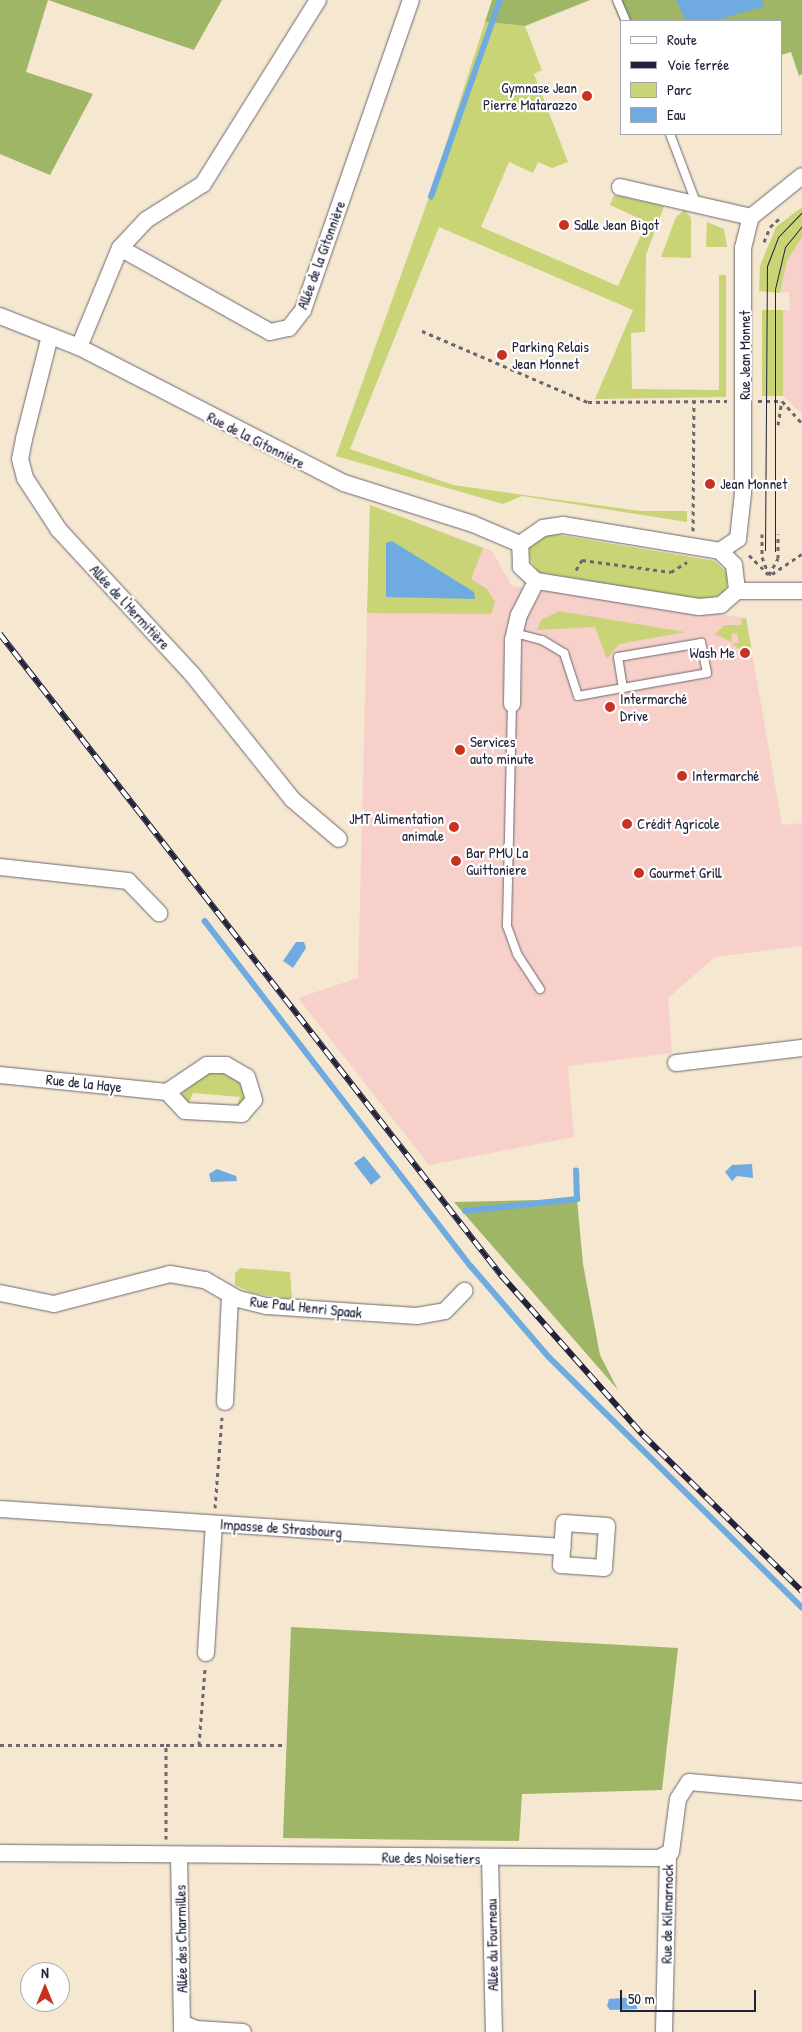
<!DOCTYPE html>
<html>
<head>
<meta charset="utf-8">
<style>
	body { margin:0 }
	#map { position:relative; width:802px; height:2032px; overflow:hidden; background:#f5e7d0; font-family:"Patrick Hand",sans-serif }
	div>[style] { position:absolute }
	.built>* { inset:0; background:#f7d0ca }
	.green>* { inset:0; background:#c8d475 }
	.forest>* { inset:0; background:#9eb666 }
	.water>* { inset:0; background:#6fabe0 }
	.stream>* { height:5.5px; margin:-2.75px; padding:0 2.75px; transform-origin:2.75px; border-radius:2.75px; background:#6fabe0 }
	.path>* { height:3px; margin-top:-1.5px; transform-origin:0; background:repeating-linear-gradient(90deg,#6c676f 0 4px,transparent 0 8px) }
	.roads { filter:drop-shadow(0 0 1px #6c676f) drop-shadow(0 0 1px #6c676f) }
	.service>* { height:8px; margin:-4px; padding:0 4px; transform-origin:4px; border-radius:4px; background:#fff }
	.minor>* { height:16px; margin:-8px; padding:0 8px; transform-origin:8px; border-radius:8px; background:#fff }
	.tram>* { height:1px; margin:-0.5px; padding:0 0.5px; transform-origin:0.5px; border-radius:0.5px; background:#22223b }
	.rail>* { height:5.5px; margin-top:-2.75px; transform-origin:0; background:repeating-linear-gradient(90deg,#fff 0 11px,#22223b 0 22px); box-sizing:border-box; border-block:1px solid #22223b }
	.dots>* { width:14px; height:14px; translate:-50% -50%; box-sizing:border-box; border:2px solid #fff; border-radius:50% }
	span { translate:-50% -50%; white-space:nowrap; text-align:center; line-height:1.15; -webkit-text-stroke:4.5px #fff; paint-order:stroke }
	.poi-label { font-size:15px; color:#22223b }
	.right { translate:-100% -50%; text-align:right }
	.left { translate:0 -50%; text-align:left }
	.street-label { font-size:15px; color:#22223b }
	.legend { position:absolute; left:620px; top:20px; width:162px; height:115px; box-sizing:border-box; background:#fff; border:1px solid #a7a7b1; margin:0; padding:6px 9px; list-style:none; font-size:15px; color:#22223b }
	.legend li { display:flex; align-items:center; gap:10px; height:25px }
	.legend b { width:25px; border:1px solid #a7a7b1 }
	.north { position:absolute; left:20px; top:1962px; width:50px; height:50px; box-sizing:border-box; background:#fff; border:1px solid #a7a7b1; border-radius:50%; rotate:0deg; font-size:14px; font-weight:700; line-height:20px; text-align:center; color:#22223b }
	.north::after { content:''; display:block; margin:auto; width:18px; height:22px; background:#c8321e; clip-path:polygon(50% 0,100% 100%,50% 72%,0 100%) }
	.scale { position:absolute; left:620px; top:1990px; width:136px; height:22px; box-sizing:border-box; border:2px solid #22223b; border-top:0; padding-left:6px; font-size:15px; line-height:18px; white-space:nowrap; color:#22223b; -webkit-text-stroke:4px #fff; paint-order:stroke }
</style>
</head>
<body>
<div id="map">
	<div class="built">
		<div style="clip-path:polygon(802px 237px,802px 414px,783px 396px,783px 310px,790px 310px,789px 292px,780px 293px,787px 261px)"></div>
		<div style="clip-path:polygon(370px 505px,492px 551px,512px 586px,746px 618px,782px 825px,802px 823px,802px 946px,715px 957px,668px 998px,672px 1053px,568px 1066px,574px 1137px,429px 1165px,298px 998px,358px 978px)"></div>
	</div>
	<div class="green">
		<div style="clip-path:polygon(485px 22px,525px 26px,542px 70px,534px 74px,568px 162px,552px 168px,538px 162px,533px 173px,509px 162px,481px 227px,618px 286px,647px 222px,610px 205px,614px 195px,664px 206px,646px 255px,645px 332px,631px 333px,632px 389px,719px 390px,719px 275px,726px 275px,726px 397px,595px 399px,633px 310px,439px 227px,350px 449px,453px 485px,640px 511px,687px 511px,687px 522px,522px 496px,503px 504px,336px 456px,428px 200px)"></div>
		<div style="clip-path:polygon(802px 207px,802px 237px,787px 261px,780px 293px,759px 291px,760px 266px,776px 227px)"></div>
		<div style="clip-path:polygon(685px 210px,691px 218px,691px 258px,661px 257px,676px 217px)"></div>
		<div style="clip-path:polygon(707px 222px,724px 229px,727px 247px,706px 247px)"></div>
		<div style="clip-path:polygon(762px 310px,783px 310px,783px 396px,762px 396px)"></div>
		<div style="clip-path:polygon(370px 505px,483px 548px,471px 579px,487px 589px,495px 602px,491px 614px,367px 613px)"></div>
		<div style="clip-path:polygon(548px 533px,715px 561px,728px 574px,727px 586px,724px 593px,702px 601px,538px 572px,530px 560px,529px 547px)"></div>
		<div style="clip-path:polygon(559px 611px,685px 632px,619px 644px,607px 659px,595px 627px,537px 630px,541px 620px)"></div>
		<div style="clip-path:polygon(746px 618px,751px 647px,739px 649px,732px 644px,739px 643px,737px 633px,731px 634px,732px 642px,715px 634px,724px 625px,742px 625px,741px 619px)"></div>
		<div style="clip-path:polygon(214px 1069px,240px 1077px,247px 1100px,235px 1110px,240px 1097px,193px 1093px,188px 1105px,181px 1100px,185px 1084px)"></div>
		<div style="clip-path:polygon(240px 1268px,290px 1272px,292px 1299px,251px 1293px,235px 1285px,235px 1273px)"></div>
	</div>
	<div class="forest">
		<div style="clip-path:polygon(0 0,222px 0,194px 50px,48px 0,26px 72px,93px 94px,50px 175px,0 154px)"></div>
		<div style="clip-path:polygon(492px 0,590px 0,525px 26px,485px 22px)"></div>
		<div style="clip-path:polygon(612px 0,802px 0,802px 74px,799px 76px,791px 52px,781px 55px,781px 21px,621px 23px)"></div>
		<div style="clip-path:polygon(577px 1199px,583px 1264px,600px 1355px,618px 1390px,454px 1202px)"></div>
		<div style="clip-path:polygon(291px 1627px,678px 1648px,662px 1790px,522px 1794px,519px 1841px,283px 1838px)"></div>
	</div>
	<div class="water">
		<div style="clip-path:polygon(676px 0,761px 0,765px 6px,714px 21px,686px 21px)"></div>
		<div style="clip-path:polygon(392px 541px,474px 592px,475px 599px,386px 597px,386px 543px)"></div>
		<div style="clip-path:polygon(296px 942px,304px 942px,306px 948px,293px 968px,283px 961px)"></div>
		<div style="clip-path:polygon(364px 1156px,381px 1177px,371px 1185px,354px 1163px)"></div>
		<div style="clip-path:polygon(752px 1164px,753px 1178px,737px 1176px,732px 1181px,725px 1172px,732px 1165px)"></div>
		<div style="clip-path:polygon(217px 1169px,236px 1176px,237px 1181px,211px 1182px,209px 1174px)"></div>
		<div style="clip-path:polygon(637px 1997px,637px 2009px,610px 2010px,607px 2006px,609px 1999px)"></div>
	</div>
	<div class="stream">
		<div style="left:431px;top:197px;width:209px;rotate:-70.7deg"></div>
		<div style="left:205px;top:921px;width:436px;rotate:52.4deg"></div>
		<div style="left:471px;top:1266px;width:120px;rotate:49.4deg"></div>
		<div style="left:549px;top:1357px;width:356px;rotate:44.7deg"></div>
		<div style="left:465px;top:1211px;width:113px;rotate:-6.1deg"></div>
		<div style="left:577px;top:1199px;width:28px;rotate:-92deg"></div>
	</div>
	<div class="path">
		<div style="left:764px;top:242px;width:16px;rotate:-68deg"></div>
		<div style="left:770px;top:227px;width:15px;rotate:-42deg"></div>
		<div style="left:422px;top:331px;width:181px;rotate:23.2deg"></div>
		<div style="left:588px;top:402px;width:139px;rotate:-0.4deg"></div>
		<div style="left:758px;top:401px;width:24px"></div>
		<div style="left:782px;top:401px;width:30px;rotate:48deg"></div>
		<div style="left:778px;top:425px;width:24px;rotate:-81deg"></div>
		<div style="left:693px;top:531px;width:130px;rotate:-89.6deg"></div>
		<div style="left:762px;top:534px;width:23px;rotate:90deg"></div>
		<div style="left:762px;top:557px;width:19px;rotate:69deg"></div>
		<div style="left:769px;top:575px;width:19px;rotate:-62deg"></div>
		<div style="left:778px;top:558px;width:24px;rotate:-90deg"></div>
		<div style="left:749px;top:555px;width:27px;rotate:45deg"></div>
		<div style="left:576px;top:570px;width:12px;rotate:-59deg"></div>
		<div style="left:582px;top:560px;width:90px;rotate:7.7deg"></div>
		<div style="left:671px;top:572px;width:19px;rotate:-32deg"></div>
		<div style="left:772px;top:574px;width:36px;rotate:-34deg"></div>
		<div style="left:215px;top:1508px;width:91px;rotate:-85.6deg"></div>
		<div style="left:0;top:1745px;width:166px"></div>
		<div style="left:199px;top:1745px;width:77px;rotate:-85.5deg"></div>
		<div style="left:166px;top:1839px;width:94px;rotate:-90deg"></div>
		<div style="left:166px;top:1745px;width:119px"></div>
	</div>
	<div class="roads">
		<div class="service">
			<div style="left:617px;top:0;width:23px;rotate:67deg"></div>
			<div style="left:670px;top:134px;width:76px;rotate:69.2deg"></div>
			<div style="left:515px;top:633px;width:28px;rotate:15deg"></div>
			<div style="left:542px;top:640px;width:26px;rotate:31deg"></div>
			<div style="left:564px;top:653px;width:45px;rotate:72deg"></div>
			<div style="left:578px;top:696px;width:46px;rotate:-10.1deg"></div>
			<div style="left:623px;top:688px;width:85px;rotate:-10.1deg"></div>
			<div style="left:707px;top:673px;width:31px;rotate:-101deg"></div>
			<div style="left:701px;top:643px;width:84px;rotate:170.4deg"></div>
			<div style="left:618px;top:657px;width:31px;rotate:81deg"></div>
			<div style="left:512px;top:704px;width:222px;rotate:91.3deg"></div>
			<div style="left:507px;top:926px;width:30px;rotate:70deg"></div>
			<div style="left:517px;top:954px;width:42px;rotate:56.7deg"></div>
		</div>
		<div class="minor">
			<div style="left:620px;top:187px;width:134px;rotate:12.9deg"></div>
			<div style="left:120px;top:248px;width:172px;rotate:29.2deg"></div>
			<div style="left:270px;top:332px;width:19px;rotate:-12deg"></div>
			<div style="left:289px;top:328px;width:23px;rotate:-52deg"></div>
			<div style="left:303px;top:310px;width:328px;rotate:-70.8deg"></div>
			<div style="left:0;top:316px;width:85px;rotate:21.4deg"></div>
			<div style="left:79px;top:347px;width:298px;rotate:27.2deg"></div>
			<div style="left:344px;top:483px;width:135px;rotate:17.6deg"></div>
			<div style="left:473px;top:524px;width:51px;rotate:23.1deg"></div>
			<div style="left:50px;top:336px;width:106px;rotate:104.2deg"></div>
			<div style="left:24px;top:439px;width:20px;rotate:101deg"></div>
			<div style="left:20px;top:459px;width:20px;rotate:75deg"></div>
			<div style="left:25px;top:478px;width:62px;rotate:56.8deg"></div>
			<div style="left:59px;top:530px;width:196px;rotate:47.3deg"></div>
			<div style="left:192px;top:674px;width:161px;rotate:51.3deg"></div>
			<div style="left:293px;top:800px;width:60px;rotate:40.3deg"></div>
			<div style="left:79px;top:347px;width:107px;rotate:-67.5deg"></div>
			<div style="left:120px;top:248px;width:38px;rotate:-47deg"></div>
			<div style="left:146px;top:220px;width:67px;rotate:-32.3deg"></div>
			<div style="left:203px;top:184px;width:217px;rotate:-58deg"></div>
			<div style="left:563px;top:525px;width:159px;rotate:9.4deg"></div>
			<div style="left:720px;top:551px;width:20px;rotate:45deg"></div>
			<div style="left:734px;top:565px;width:26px;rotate:83deg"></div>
			<div style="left:737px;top:591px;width:21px;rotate:139deg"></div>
			<div style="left:721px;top:605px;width:22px;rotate:175deg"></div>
			<div style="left:699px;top:607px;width:165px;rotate:-170.9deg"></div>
			<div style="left:536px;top:581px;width:21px;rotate:-137deg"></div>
			<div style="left:521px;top:567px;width:23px;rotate:-92deg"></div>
			<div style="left:520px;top:544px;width:28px;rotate:-35deg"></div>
			<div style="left:543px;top:528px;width:20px;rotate:-9deg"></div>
			<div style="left:720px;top:551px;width:22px;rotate:-34deg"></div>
			<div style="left:738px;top:539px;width:46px;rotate:-83.8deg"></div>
			<div style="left:743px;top:493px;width:245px;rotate:-90deg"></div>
			<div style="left:743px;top:248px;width:32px;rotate:-76deg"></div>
			<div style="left:751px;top:217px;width:65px;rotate:-38.8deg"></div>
			<div style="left:737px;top:591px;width:65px"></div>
			<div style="left:512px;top:704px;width:64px;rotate:-89.1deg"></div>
			<div style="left:513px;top:640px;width:26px;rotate:-77deg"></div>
			<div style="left:519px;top:615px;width:38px;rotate:-63deg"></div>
			<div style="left:0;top:867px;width:129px;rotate:6.2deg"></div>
			<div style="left:128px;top:881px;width:45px;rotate:45.9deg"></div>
			<div style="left:676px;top:1063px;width:127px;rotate:-6.8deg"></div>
			<div style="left:0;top:1075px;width:168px;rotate:5.8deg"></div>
			<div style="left:167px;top:1092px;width:48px;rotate:-34deg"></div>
			<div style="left:207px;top:1065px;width:19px"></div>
			<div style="left:226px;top:1065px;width:24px;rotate:30deg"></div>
			<div style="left:247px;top:1077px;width:24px;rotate:73deg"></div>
			<div style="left:254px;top:1100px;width:18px;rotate:131deg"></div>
			<div style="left:242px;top:1114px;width:57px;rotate:-177deg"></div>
			<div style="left:185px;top:1111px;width:26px;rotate:-133deg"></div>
			<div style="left:0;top:1293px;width:55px;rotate:11.5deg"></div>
			<div style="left:54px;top:1304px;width:120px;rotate:-14.5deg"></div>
			<div style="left:170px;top:1274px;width:36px;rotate:10deg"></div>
			<div style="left:205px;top:1280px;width:38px;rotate:30deg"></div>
			<div style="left:238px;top:1299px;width:30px;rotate:14deg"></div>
			<div style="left:267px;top:1306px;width:150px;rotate:3.8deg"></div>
			<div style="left:417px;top:1316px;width:28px;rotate:-10deg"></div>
			<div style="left:445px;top:1311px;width:28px;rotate:-46deg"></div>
			<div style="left:225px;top:1402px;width:106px;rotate:-87.3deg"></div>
			<div style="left:0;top:1509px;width:564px;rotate:3.86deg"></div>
			<div style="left:564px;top:1523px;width:43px;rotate:4deg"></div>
			<div style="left:607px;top:1526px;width:42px;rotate:94.1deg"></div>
			<div style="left:604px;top:1568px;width:43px;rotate:-176deg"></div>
			<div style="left:561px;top:1565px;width:42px;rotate:-85.9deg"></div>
			<div style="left:206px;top:1653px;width:129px;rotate:-86.5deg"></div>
			<div style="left:0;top:1853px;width:659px;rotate:0.43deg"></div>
			<div style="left:659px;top:1858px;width:13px;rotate:-27deg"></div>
			<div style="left:671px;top:1852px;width:53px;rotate:-82.5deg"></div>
			<div style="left:678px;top:1799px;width:20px;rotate:-57deg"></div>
			<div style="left:689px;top:1782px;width:113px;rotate:5.1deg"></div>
			<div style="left:179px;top:1855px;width:177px;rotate:89deg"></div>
			<div style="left:490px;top:1858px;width:174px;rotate:88.7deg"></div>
			<div style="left:182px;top:2023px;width:15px;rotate:23deg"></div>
			<div style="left:196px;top:2029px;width:47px;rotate:3.7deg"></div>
			<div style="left:664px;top:2032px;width:175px;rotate:-88.7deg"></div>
		</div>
	</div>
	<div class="tram">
		<div style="left:765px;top:550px;width:284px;rotate:-89.6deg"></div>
		<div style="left:767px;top:266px;width:31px;rotate:-69deg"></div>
		<div style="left:778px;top:237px;width:35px;rotate:-46deg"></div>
		<div style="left:775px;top:551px;width:262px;rotate:-90deg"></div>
		<div style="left:775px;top:289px;width:43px;rotate:-76.6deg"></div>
		<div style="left:785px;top:247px;width:27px;rotate:-51deg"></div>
	</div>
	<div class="rail">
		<div style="left:0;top:634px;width:814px;rotate:51.99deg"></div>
		<div style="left:501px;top:1275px;width:214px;rotate:48.4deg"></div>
		<div style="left:643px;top:1435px;width:223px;rotate:44.5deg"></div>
	</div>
	<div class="dots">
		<div style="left:587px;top:96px;background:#c8321e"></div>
		<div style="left:564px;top:225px;background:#c8321e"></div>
		<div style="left:502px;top:355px;background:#c8321e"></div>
		<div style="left:710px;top:484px;background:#c8321e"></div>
		<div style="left:745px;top:653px;background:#c8321e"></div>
		<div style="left:610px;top:707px;background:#c8321e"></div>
		<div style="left:460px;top:750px;background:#c8321e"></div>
		<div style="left:682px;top:776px;background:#c8321e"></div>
		<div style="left:627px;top:824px;background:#c8321e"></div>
		<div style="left:454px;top:827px;background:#c8321e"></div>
		<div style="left:456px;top:861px;background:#c8321e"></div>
		<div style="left:639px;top:873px;background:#c8321e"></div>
	</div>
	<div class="poi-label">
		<span class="right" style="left:577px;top:96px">Gymnase Jean<br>Pierre Matarazzo</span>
		<span class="left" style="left:574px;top:225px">Salle Jean Bigot</span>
		<span class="left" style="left:512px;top:355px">Parking Relais<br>Jean Monnet</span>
		<span class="left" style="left:720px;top:484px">Jean Monnet</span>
		<span class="right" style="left:735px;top:653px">Wash Me</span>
		<span class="left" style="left:620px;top:707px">Intermarché<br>Drive</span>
		<span class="left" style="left:470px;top:750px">Services<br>auto minute</span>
		<span class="left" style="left:692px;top:776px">Intermarché</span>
		<span class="right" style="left:444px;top:827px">JMT Alimentation<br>animale</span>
		<span class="left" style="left:637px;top:824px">Crédit Agricole</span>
		<span class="left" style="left:466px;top:861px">Bar PMU La<br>Guittoniere</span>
		<span class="left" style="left:649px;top:873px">Gourmet Grill</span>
	</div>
	<div class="street-label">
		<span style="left:321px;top:255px;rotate:-70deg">Allée de la Gitonnière</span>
		<span style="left:745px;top:355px;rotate:-90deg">Rue Jean Monnet</span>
		<span style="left:256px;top:440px;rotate:27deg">Rue de la Gitonnière</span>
		<span style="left:130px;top:607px;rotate:47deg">Allée de l'Hermitière</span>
		<span style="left:84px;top:1083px;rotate:6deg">Rue de la Haye</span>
		<span style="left:306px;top:1307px;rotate:6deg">Rue Paul Henri Spaak</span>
		<span style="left:281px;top:1528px;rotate:4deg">Impasse de Strasbourg</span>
		<span style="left:431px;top:1858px;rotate:1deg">Rue des Noisetiers</span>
		<span style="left:667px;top:1914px;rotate:-89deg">Rue de Kilmarnock</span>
		<span style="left:181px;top:1939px;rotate:-91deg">Allée des Charmilles</span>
		<span style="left:492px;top:1945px;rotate:-91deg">Allée du Fourneau</span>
	</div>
	<ul class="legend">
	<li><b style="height:6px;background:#fff"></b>Route</li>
	<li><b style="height:6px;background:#22223b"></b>Voie ferrée</li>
	<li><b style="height:14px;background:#c8d475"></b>Parc</li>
	<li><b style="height:14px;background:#6fabe0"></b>Eau</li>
	</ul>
	<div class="north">N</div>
	<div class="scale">50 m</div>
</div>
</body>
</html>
